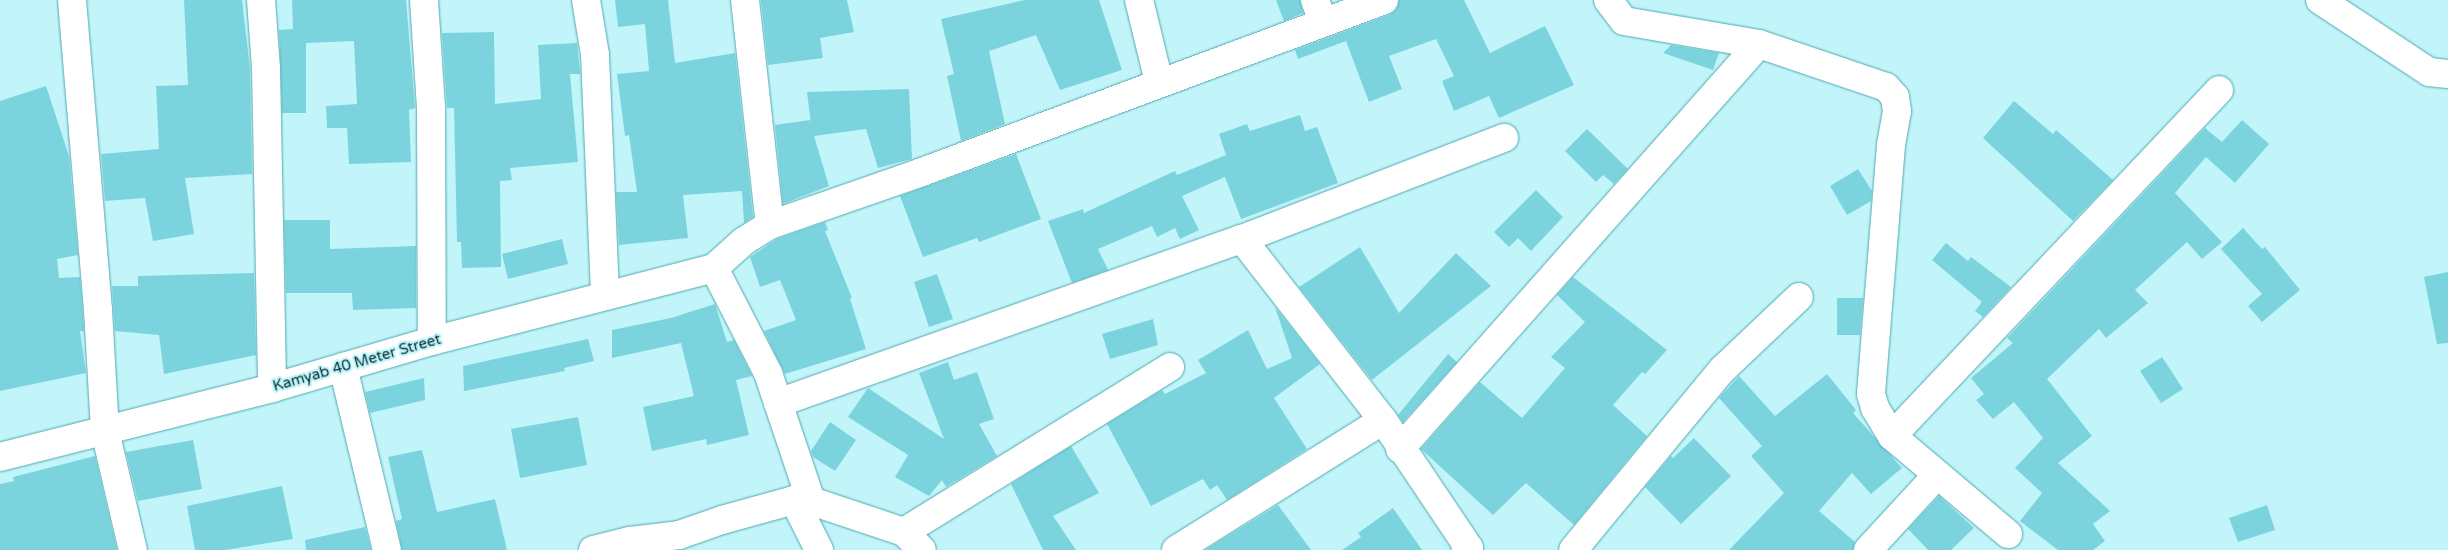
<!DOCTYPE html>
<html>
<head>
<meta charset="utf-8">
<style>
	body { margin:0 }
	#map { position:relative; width:2448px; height:550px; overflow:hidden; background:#c2f5fa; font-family:"Varela Round",sans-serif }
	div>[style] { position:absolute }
	.building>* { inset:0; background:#7bd4dd }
	.roads { filter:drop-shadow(0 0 1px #4ea8b1) drop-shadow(0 0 1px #4ea8b1) }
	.street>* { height:28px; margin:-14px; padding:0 14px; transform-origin:14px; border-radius:14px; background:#fff }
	span { translate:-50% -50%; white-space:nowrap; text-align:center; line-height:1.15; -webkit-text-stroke:4.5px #c2f5fa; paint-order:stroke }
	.street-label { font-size:15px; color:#083034 }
</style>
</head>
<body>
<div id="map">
	<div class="building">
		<div style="clip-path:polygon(184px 0,242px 0,250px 69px,252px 174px,185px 178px,194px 234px,153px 241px,145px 198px,105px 201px,101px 154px,159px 149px,156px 86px,188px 85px)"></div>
		<div style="clip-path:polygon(292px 0,406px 0,415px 108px,409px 110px,411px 162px,349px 164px,347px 128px,327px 128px,326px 106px,357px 104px,354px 41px,306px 43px,306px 113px,282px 113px,279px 30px,293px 29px)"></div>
		<div style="clip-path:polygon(615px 0,668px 0,675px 63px,735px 53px,753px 217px,744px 223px,742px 191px,683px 195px,688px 238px,619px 245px,616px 192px,637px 192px,629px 135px,625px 136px,617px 74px,649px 71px,645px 24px,618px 27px)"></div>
		<div style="clip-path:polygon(761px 0,847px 0,854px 32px,820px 38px,823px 58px,768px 65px)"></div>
		<div style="clip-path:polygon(1025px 0,1099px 0,1122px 70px,1060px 90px,1036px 35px,989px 51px,1005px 124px,961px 141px,947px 76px,954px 74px,941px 19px)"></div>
		<div style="clip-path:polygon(1276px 0,1300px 0,1303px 13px,1284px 21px)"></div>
		<div style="clip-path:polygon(1399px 0,1464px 0,1490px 53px,1545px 26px,1574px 85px,1499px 118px,1489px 96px,1454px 111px,1442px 81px,1454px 76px,1436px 39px,1389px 56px,1402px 89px,1369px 102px,1346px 41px,1298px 59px,1295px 50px,1389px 15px,1396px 10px)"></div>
		<div style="clip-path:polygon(494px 32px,495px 104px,541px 99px,538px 45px,577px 43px,580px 74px,570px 74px,578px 162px,510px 168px,512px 180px,500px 181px,501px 267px,462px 268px,461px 242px,457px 242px,454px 108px,447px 108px,442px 33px)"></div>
		<div style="clip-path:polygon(1671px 45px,1719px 53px,1713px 70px,1663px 53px)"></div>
		<div style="clip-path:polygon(46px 86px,69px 156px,78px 255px,57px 259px,59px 278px,80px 277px,84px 331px,80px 331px,86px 373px,0 391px,0 101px)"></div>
		<div style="clip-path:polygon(909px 89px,912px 159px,878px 168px,866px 129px,814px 136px,829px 186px,783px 204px,775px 125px,810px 120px,811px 125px,807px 92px)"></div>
		<div style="clip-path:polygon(2014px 101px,2053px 134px,2056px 130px,2113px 180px,2073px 221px,1983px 138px)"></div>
		<div style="clip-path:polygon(1300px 115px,1305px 131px,1317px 127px,1338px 183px,1241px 219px,1225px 177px,1182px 196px,1199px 230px,1180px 239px,1175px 228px,1157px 237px,1152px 226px,1098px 249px,1108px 270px,1072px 283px,1048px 221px,1083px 209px,1084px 213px,1175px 171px,1177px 175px,1226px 155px,1219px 134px,1247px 124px,1250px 131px)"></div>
		<div style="clip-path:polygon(2242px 120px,2269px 144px,2235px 183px,2206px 157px,2175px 193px,2222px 242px,2202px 259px,2187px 242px,2135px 290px,2148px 303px,2106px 338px,2099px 329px,2047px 379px,2092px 436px,2058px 463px,2110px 511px,2093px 524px,2105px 541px,2093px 550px,2058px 550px,2020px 521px,2042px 493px,2015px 468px,2043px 438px,2014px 402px,1993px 419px,1976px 400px,1984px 394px,1971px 378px,2013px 343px,2007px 338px,2205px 128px,2222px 142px)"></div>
		<div style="clip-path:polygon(1587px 129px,1628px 169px,1614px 184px,1603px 175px,1596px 182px,1565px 151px)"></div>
		<div style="clip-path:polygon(1016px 154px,1041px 219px,979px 242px,977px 238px,923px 257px,900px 196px)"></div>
		<div style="clip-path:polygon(1858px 169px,1872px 191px,1871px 201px,1847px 215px,1830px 186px)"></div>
		<div style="clip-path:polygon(1536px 190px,1563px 217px,1531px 251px,1518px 238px,1509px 247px,1494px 232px)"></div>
		<div style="clip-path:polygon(284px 220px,330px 220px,330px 249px,416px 246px,416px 308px,353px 310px,352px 293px,286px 293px)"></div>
		<div style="clip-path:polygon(825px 222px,828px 230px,825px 231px,852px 298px,850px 299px,866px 349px,785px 374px,764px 331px,796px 320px,780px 280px,760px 287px,750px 257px,777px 239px)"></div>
		<div style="clip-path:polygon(2243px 228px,2262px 249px,2265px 247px,2300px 290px,2262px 322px,2248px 306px,2262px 294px,2221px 249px)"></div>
		<div style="clip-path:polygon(562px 239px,568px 264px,508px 279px,502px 254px)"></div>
		<div style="clip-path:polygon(1946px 243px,1968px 261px,1971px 257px,2011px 287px,1983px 317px,1975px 311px,1982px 302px,1932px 260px)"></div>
		<div style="clip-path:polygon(1360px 247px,1399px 313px,1456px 253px,1491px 286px,1372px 380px,1299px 287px)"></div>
		<div style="clip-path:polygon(2448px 272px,2448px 343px,2437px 344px,2424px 277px)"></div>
		<div style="clip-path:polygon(254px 273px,256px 355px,164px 374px,159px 335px,115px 331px,112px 286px,138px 286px,138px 276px)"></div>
		<div style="clip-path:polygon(937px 274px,953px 319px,929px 327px,914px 282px)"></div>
		<div style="clip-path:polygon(1573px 277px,1667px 350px,1645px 374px,1642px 372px,1613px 405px,1647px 436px,1574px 525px,1526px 483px,1493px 515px,1421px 449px,1480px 382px,1522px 418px,1565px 368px,1551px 357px,1585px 322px,1557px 295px)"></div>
		<div style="clip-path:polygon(1837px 298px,1863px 298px,1860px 335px,1837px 335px)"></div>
		<div style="clip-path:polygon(715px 304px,727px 342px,734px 340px,752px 376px,736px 380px,749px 435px,707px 445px,706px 439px,652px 451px,643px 407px,694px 396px,681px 343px,612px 358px,612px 330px,671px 318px)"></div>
		<div style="clip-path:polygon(1275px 307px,1320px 364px,1274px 398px,1307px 449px,1227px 500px,1217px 485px,1210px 490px,1203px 479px,1151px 506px,1107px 424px,1162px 390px,1165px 394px,1206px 373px,1198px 360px,1248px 330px,1267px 369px,1292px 358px)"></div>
		<div style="clip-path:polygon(1153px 319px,1158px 345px,1110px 359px,1102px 334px)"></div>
		<div style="clip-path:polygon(588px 339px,594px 361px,564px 368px,565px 371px,464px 391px,463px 366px)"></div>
		<div style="clip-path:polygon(1448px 354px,1457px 362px,1403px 422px,1398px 415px)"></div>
		<div style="clip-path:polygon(2162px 357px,2183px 389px,2161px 403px,2140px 371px)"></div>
		<div style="clip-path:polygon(948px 362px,954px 380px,977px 372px,994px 419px,979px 424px,997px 456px,946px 487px,942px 480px,929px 496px,895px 477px,908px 455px,848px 417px,868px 388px,944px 439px,919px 373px)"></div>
		<div style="clip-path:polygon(1827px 374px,1856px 410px,1853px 413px,1902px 468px,1871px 494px,1852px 473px,1819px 511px,1855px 542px,1853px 550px,1729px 550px,1784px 493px,1751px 456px,1762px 446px,1719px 398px,1739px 376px,1775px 416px)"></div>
		<div style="clip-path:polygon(424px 378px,425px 400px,370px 413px,365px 392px)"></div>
		<div style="clip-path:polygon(578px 417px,587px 465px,520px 478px,511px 429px)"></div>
		<div style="clip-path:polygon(830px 422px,856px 440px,835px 471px,813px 457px,811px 451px)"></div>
		<div style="clip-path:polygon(1694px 438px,1731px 476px,1681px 524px,1645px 487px,1671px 456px,1673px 458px)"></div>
		<div style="clip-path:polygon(193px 440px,202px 489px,138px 501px,126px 452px)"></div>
		<div style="clip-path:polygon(1071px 446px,1099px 493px,1053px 516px,1076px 550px,1043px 550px,1011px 484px)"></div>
		<div style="clip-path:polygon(422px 450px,437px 512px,495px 499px,507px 550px,402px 550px,396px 521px,402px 519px,388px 457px)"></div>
		<div style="clip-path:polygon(95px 456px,117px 550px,0 550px,0 484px,14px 481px,13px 477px)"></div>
		<div style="clip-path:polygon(282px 486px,293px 539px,225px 550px,195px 550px,187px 506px)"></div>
		<div style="clip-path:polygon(1939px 496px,1974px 528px,1951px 550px,1928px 550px,1908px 529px)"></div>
		<div style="clip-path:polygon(1278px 505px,1311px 550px,1205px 550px)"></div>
		<div style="clip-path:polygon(2267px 505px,2275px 530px,2238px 542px,2229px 518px)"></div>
		<div style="clip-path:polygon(1393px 508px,1422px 550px,1342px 550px,1361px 537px,1358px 533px)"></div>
		<div style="clip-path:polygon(365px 527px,371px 550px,306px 550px,305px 540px)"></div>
	</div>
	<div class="roads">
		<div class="street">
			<div style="left:72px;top:0;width:311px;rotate:85.2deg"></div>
			<div style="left:98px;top:310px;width:121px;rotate:86.7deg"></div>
			<div style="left:105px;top:431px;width:122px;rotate:76.8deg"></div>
			<div style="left:261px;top:0;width:68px;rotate:85.8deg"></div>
			<div style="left:266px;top:68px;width:320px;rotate:88.9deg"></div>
			<div style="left:424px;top:0;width:107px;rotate:86.3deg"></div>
			<div style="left:431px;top:107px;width:234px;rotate:89.8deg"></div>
			<div style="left:586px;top:0;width:56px;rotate:80.7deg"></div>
			<div style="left:595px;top:55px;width:241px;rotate:87.6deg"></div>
			<div style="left:745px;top:0;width:226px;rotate:83.7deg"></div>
			<div style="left:1139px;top:0;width:84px;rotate:76.3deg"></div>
			<div style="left:1315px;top:0;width:23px;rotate:70deg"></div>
			<div style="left:1608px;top:0;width:26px;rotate:53deg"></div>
			<div style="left:1624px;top:21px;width:137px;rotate:9.7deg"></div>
			<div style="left:1759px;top:44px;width:134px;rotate:18.7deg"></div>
			<div style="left:1886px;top:87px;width:13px;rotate:48deg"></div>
			<div style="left:1895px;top:97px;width:14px;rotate:82deg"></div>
			<div style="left:1897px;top:111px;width:35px;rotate:100deg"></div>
			<div style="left:1891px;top:145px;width:250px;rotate:94.6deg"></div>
			<div style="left:1871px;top:394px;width:15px;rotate:74deg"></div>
			<div style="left:1875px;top:408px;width:33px;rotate:59deg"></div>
			<div style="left:1892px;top:436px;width:152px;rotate:40.2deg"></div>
			<div style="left:2320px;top:0;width:131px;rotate:33.4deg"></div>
			<div style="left:2429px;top:72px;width:19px;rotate:6deg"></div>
			<div style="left:1242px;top:239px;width:229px;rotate:52.1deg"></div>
			<div style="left:1383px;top:420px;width:154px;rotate:56.1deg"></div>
			<div style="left:1469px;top:548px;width:4px;rotate:153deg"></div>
			<div style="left:714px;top:268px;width:118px;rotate:62.8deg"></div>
			<div style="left:768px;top:373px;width:135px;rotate:71.4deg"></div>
			<div style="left:343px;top:367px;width:188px;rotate:76.5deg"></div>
			<div style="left:778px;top:403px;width:492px;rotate:-19.5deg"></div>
			<div style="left:1242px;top:239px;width:281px;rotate:-21.1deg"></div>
			<div style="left:1892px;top:436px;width:476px;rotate:-46.6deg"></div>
			<div style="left:1400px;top:449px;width:541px;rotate:-48.45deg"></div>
			<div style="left:0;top:457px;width:281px;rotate:-14.2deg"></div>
			<div style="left:272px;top:388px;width:167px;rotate:-16.4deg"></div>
			<div style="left:432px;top:341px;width:291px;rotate:-14.5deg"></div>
			<div style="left:714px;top:268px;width:40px;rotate:-42deg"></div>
			<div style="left:744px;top:241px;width:31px;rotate:-32deg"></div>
			<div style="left:770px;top:225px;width:161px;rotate:-19.2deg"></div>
			<div style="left:922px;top:172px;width:493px;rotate:-20.4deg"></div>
			<div style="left:794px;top:500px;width:56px;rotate:63.4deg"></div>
			<div style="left:904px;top:532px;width:313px;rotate:-31.8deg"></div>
			<div style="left:593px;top:550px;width:38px;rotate:-14deg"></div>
			<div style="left:630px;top:541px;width:49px;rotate:-7deg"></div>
			<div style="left:679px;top:535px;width:46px;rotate:-19.2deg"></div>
			<div style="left:722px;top:520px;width:75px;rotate:-15.5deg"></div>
			<div style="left:794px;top:500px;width:17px;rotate:3deg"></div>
			<div style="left:811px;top:501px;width:98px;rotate:18.4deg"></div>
			<div style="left:904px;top:532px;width:25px;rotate:45deg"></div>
			<div style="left:1176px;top:550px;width:244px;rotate:-32.1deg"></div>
			<div style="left:1573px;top:550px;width:234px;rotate:-50.4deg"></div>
			<div style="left:1722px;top:370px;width:106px;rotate:-43.5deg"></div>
			<div style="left:1868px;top:550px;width:100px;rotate:-47.4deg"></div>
		</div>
	</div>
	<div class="street-label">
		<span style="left:357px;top:363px;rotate:-16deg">Kamyab 40 Meter Street</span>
	</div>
</div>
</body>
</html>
